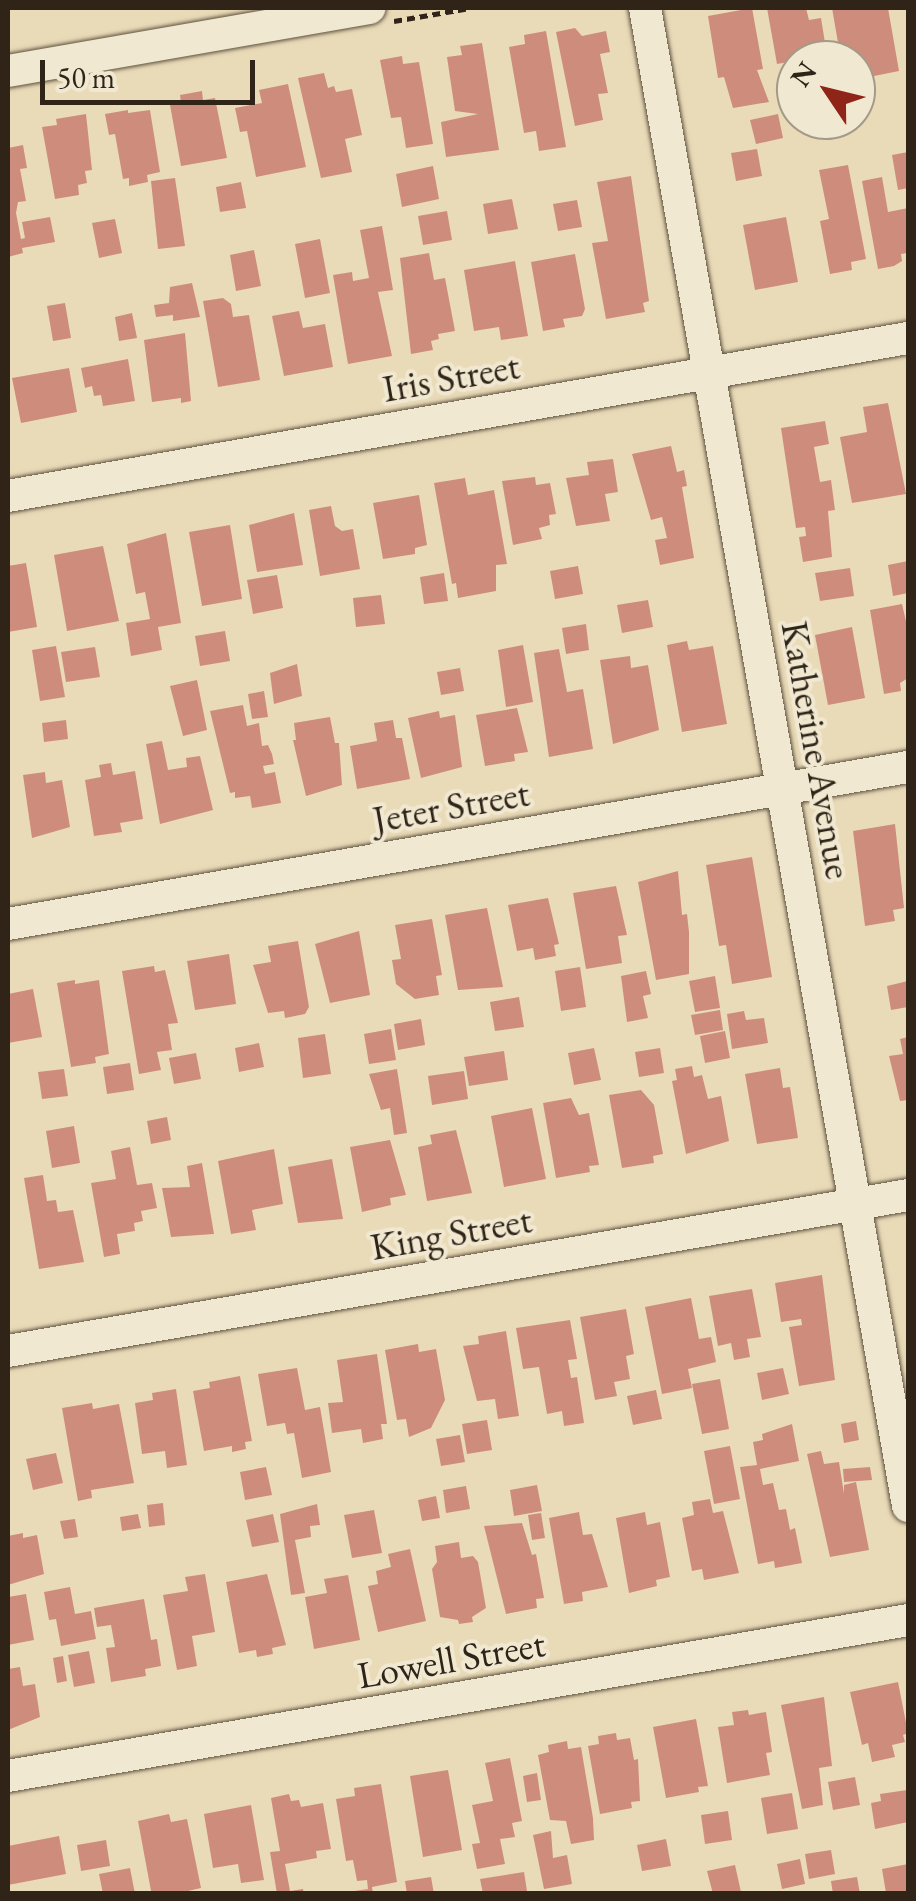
<!DOCTYPE html>
<html>
<head>
<meta charset="utf-8">
<style>
	body { margin:0 }
	#map { position:relative; width:916px; height:1901px; overflow:hidden; background:#eadbb8; font-family:"EB Garamond",serif }
	div>[style] { position:absolute }
	.building>* { inset:0; background:#ce8d7c }
	.path>* { height:5px; margin-top:-2.5px; transform-origin:0; background:repeating-linear-gradient(90deg,#302418 0 8px,transparent 0 13px) }
	.roads { filter:drop-shadow(0 0 2px #5e5240) drop-shadow(0 0 2px #5e5240) }
	.minor>* { height:32px; margin:-16px; padding:0 16px; transform-origin:16px; border-radius:16px; background:#f1e8d1 }
	span { translate:-50% -50%; white-space:nowrap; text-align:center; line-height:1.15; -webkit-text-stroke:8px #f1e8d1; paint-order:stroke }
	.street-label { font-size:38px; color:#302418 }
	.frame { position:absolute; inset:0; border:10px solid #302418; pointer-events:none }
	.north { position:absolute; left:776px; top:40px; width:100px; height:100px; box-sizing:border-box; background:#f1e8d1; border:2px solid #a49a87; border-radius:50%; rotate:305deg; font-size:28px; font-weight:700; line-height:40px; text-align:center; color:#302418 }
	.north::after { content:''; display:block; margin:auto; width:35px; height:45px; background:#8f2418; clip-path:polygon(50% 0,100% 100%,50% 72%,0 100%) }
	.scale { position:absolute; left:40px; top:60px; width:215px; height:45px; box-sizing:border-box; border:5px solid #302418; border-top:0; padding-left:12px; font-size:30px; line-height:35px; white-space:nowrap; color:#302418; -webkit-text-stroke:8px #f1e8d1; paint-order:stroke }
</style>
</head>
<body>
<div id="map">
	<div class="building">
		<div style="clip-path:polygon(752px 8px,763px 69px,757px 70px,769px 102px,733px 108px,724px 77px,718px 78px,708px 16px)"></div>
		<div style="clip-path:polygon(767px 8px,806px 8px,809px 20px,821px 18px,827px 55px,777px 64px)"></div>
		<div style="clip-path:polygon(832px 8px,888px 8px,899px 71px,869px 77px,870px 84px,856px 87px,856px 60px,841px 60px)"></div>
		<div style="clip-path:polygon(575px 28px,582px 36px,606px 31px,610px 52px,600px 54px,608px 93px,598px 94px,603px 120px,575px 126px,556px 32px)"></div>
		<div style="clip-path:polygon(546px 31px,566px 147px,539px 151px,536px 131px,524px 133px,509px 47px,525px 44px,524px 35px)"></div>
		<div style="clip-path:polygon(482px 43px,499px 150px,446px 157px,441px 122px,478px 114px,455px 111px,447px 57px,462px 55px,460px 46px)"></div>
		<div style="clip-path:polygon(402px 56px,403px 64px,419px 62px,433px 144px,406px 148px,401px 117px,391px 118px,380px 60px)"></div>
		<div style="clip-path:polygon(324px 73px,328px 88px,334px 86px,336px 92px,352px 89px,362px 135px,345px 139px,352px 172px,321px 178px,298px 78px)"></div>
		<div style="clip-path:polygon(288px 84px,306px 167px,256px 177px,247px 131px,240px 132px,235px 108px,262px 103px,259px 90px)"></div>
		<div style="clip-path:polygon(202px 91px,203px 100px,215px 98px,227px 158px,181px 166px,170px 105px,181px 103px,180px 95px)"></div>
		<div style="clip-path:polygon(128px 110px,128px 113px,150px 110px,160px 172px,147px 175px,148px 182px,129px 186px,129px 178px,123px 179px,115px 134px,109px 135px,105px 114px)"></div>
		<div style="clip-path:polygon(86px 114px,92px 170px,85px 171px,87px 183px,78px 185px,79px 195px,55px 199px,42px 127px,57px 125px,56px 119px)"></div>
		<div style="clip-path:polygon(778px 114px,783px 138px,756px 144px,750px 120px)"></div>
		<div style="clip-path:polygon(817px 120px,843px 120px,845px 128px,819px 133px)"></div>
		<div style="clip-path:polygon(23px 145px,27px 168px,20px 169px,26px 201px,18px 202px,16px 213px,21px 239px,25px 238px,22px 222px,50px 217px,55px 242px,22px 248px,23px 253px,8px 257px,8px 148px)"></div>
		<div style="clip-path:polygon(757px 149px,762px 176px,736px 181px,731px 153px)"></div>
		<div style="clip-path:polygon(908px 152px,908px 188px,898px 190px,892px 155px)"></div>
		<div style="clip-path:polygon(848px 165px,866px 259px,851px 262px,852px 270px,830px 274px,820px 221px,829px 219px,819px 170px)"></div>
		<div style="clip-path:polygon(433px 166px,439px 199px,402px 207px,396px 174px)"></div>
		<div style="clip-path:polygon(631px 176px,649px 301px,643px 303px,645px 312px,606px 319px,592px 243px,608px 241px,597px 182px)"></div>
		<div style="clip-path:polygon(882px 177px,888px 212px,908px 208px,908px 253px,901px 254px,902px 261px,894px 266px,878px 269px,862px 181px)"></div>
		<div style="clip-path:polygon(175px 178px,185px 246px,158px 249px,151px 181px)"></div>
		<div style="clip-path:polygon(241px 182px,246px 208px,220px 212px,216px 187px)"></div>
		<div style="clip-path:polygon(512px 199px,518px 229px,488px 234px,483px 204px)"></div>
		<div style="clip-path:polygon(577px 200px,582px 227px,558px 231px,553px 204px)"></div>
		<div style="clip-path:polygon(447px 211px,452px 240px,423px 245px,418px 216px)"></div>
		<div style="clip-path:polygon(786px 217px,798px 282px,755px 290px,743px 225px)"></div>
		<div style="clip-path:polygon(115px 219px,122px 253px,99px 258px,92px 223px)"></div>
		<div style="clip-path:polygon(382px 226px,393px 290px,378px 292px,392px 356px,348px 364px,333px 275px,352px 272px,353px 281px,369px 278px,360px 230px)"></div>
		<div style="clip-path:polygon(320px 239px,330px 293px,305px 298px,295px 244px)"></div>
		<div style="clip-path:polygon(254px 250px,261px 286px,236px 291px,230px 255px)"></div>
		<div style="clip-path:polygon(429px 253px,434px 280px,445px 278px,455px 331px,438px 334px,439px 339px,431px 341px,433px 350px,411px 354px,400px 258px)"></div>
		<div style="clip-path:polygon(575px 254px,585px 309px,582px 316px,563px 319px,565px 327px,543px 331px,531px 262px)"></div>
		<div style="clip-path:polygon(515px 261px,528px 336px,501px 340px,499px 327px,474px 331px,464px 270px)"></div>
		<div style="clip-path:polygon(192px 283px,200px 317px,173px 321px,173px 315px,156px 317px,154px 305px,169px 303px,170px 287px)"></div>
		<div style="clip-path:polygon(223px 298px,231px 304px,233px 317px,249px 315px,260px 380px,218px 387px,203px 301px)"></div>
		<div style="clip-path:polygon(65px 303px,71px 338px,53px 341px,47px 306px)"></div>
		<div style="clip-path:polygon(299px 311px,303px 328px,325px 324px,333px 367px,284px 376px,272px 316px)"></div>
		<div style="clip-path:polygon(132px 313px,137px 338px,119px 341px,115px 317px)"></div>
		<div style="clip-path:polygon(185px 333px,191px 401px,181px 403px,181px 398px,152px 402px,144px 340px)"></div>
		<div style="clip-path:polygon(128px 359px,135px 401px,103px 406px,101px 395px,94px 396px,92px 386px,85px 388px,81px 368px)"></div>
		<div style="clip-path:polygon(69px 368px,77px 412px,21px 423px,12px 378px)"></div>
		<div style="clip-path:polygon(888px 403px,906px 494px,852px 503px,840px 437px,867px 432px,863px 407px)"></div>
		<div style="clip-path:polygon(825px 421px,829px 444px,814px 447px,820px 482px,831px 480px,835px 510px,828px 511px,832px 557px,803px 562px,799px 537px,806px 536px,805px 527px,796px 528px,781px 428px)"></div>
		<div style="clip-path:polygon(671px 446px,677px 472px,684px 470px,687px 486px,682px 487px,694px 558px,660px 565px,655px 540px,667px 538px,662px 517px,651px 520px,632px 454px)"></div>
		<div style="clip-path:polygon(613px 459px,618px 492px,605px 494px,610px 521px,576px 526px,566px 478px,589px 475px,587px 462px)"></div>
		<div style="clip-path:polygon(535px 477px,536px 485px,550px 483px,556px 514px,549px 515px,550px 525px,539px 528px,542px 539px,513px 545px,502px 481px)"></div>
		<div style="clip-path:polygon(465px 478px,468px 495px,494px 490px,507px 564px,496px 565px,496px 591px,458px 598px,456px 583px,452px 584px,434px 483px)"></div>
		<div style="clip-path:polygon(419px 495px,427px 545px,415px 548px,415px 554px,383px 559px,373px 503px)"></div>
		<div style="clip-path:polygon(331px 506px,335px 526px,342px 531px,353px 529px,360px 569px,320px 576px,309px 510px)"></div>
		<div style="clip-path:polygon(294px 513px,303px 565px,257px 572px,249px 525px)"></div>
		<div style="clip-path:polygon(230px 525px,242px 599px,202px 606px,189px 532px)"></div>
		<div style="clip-path:polygon(166px 533px,181px 623px,158px 627px,162px 650px,131px 656px,126px 623px,150px 619px,145px 592px,136px 594px,127px 544px)"></div>
		<div style="clip-path:polygon(103px 546px,119px 621px,67px 631px,54px 555px)"></div>
		<div style="clip-path:polygon(908px 561px,908px 593px,893px 596px,888px 565px)"></div>
		<div style="clip-path:polygon(26px 563px,37px 627px,8px 632px,8px 566px)"></div>
		<div style="clip-path:polygon(578px 566px,583px 594px,555px 599px,550px 571px)"></div>
		<div style="clip-path:polygon(850px 568px,854px 596px,820px 601px,815px 573px)"></div>
		<div style="clip-path:polygon(444px 573px,448px 601px,424px 604px,420px 577px)"></div>
		<div style="clip-path:polygon(277px 575px,283px 608px,253px 614px,247px 580px)"></div>
		<div style="clip-path:polygon(381px 595px,385px 624px,356px 627px,353px 598px)"></div>
		<div style="clip-path:polygon(648px 600px,653px 627px,622px 633px,617px 605px)"></div>
		<div style="clip-path:polygon(902px 604px,908px 630px,908px 678px,900px 683px,901px 691px,884px 694px,870px 610px)"></div>
		<div style="clip-path:polygon(586px 624px,589px 650px,566px 654px,562px 628px)"></div>
		<div style="clip-path:polygon(852px 627px,865px 698px,828px 705px,815px 635px)"></div>
		<div style="clip-path:polygon(225px 631px,230px 661px,200px 666px,195px 636px)"></div>
		<div style="clip-path:polygon(687px 641px,689px 650px,713px 646px,727px 724px,682px 732px,667px 645px)"></div>
		<div style="clip-path:polygon(523px 645px,533px 702px,506px 707px,498px 650px)"></div>
		<div style="clip-path:polygon(56px 646px,65px 697px,40px 701px,32px 650px)"></div>
		<div style="clip-path:polygon(95px 647px,100px 677px,66px 682px,61px 652px)"></div>
		<div style="clip-path:polygon(559px 649px,567px 692px,583px 689px,593px 749px,549px 757px,534px 653px)"></div>
		<div style="clip-path:polygon(630px 656px,631px 668px,648px 665px,659px 730px,613px 744px,600px 660px)"></div>
		<div style="clip-path:polygon(297px 664px,302px 696px,274px 704px,270px 673px)"></div>
		<div style="clip-path:polygon(460px 668px,464px 691px,441px 695px,437px 672px)"></div>
		<div style="clip-path:polygon(197px 680px,207px 730px,183px 736px,170px 686px)"></div>
		<div style="clip-path:polygon(264px 691px,268px 717px,252px 719px,248px 694px)"></div>
		<div style="clip-path:polygon(243px 705px,247px 726px,259px 723px,262px 746px,268px 745px,272px 754px,274px 764px,263px 766px,265px 774px,275px 772px,281px 803px,252px 808px,250px 796px,235px 798px,235px 792px,230px 793px,210px 711px)"></div>
		<div style="clip-path:polygon(517px 708px,528px 752px,514px 754px,515px 761px,485px 766px,476px 715px)"></div>
		<div style="clip-path:polygon(439px 711px,440px 718px,455px 715px,462px 767px,421px 778px,408px 718px)"></div>
		<div style="clip-path:polygon(330px 717px,335px 743px,339px 743px,342px 785px,306px 796px,293px 740px,296px 740px,294px 723px)"></div>
		<div style="clip-path:polygon(66px 720px,68px 739px,44px 742px,42px 723px)"></div>
		<div style="clip-path:polygon(393px 720px,396px 738px,402px 738px,410px 779px,357px 789px,350px 746px,377px 741px,374px 723px)"></div>
		<div style="clip-path:polygon(162px 741px,168px 770px,187px 767px,186px 758px,200px 756px,213px 810px,160px 824px,146px 744px)"></div>
		<div style="clip-path:polygon(111px 763px,113px 775px,135px 771px,143px 819px,120px 823px,122px 832px,94px 836px,85px 780px,101px 777px,99px 765px)"></div>
		<div style="clip-path:polygon(45px 772px,46px 783px,62px 780px,70px 827px,32px 838px,23px 775px)"></div>
		<div style="clip-path:polygon(895px 824px,904px 908px,893px 910px,895px 921px,865px 926px,853px 831px)"></div>
		<div style="clip-path:polygon(752px 857px,772px 977px,732px 984px,726px 945px,719px 946px,706px 865px)"></div>
		<div style="clip-path:polygon(678px 871px,682px 915px,687px 914px,689px 932px,689px 974px,656px 980px,638px 882px)"></div>
		<div style="clip-path:polygon(616px 886px,627px 935px,618px 936px,622px 963px,586px 969px,573px 893px)"></div>
		<div style="clip-path:polygon(548px 898px,559px 944px,554px 945px,556px 956px,535px 960px,533px 948px,517px 951px,508px 905px)"></div>
		<div style="clip-path:polygon(487px 908px,503px 987px,458px 990px,445px 915px)"></div>
		<div style="clip-path:polygon(432px 919px,442px 975px,436px 976px,439px 995px,415px 999px,396px 984px,392px 960px,401px 959px,395px 925px)"></div>
		<div style="clip-path:polygon(359px 931px,370px 995px,330px 1003px,315px 944px)"></div>
		<div style="clip-path:polygon(298px 941px,309px 1007px,305px 1014px,285px 1018px,284px 1011px,268px 1013px,253px 965px,271px 962px,268px 946px)"></div>
		<div style="clip-path:polygon(229px 954px,236px 1004px,195px 1010px,187px 961px)"></div>
		<div style="clip-path:polygon(154px 966px,155px 972px,165px 970px,178px 1023px,168px 1024px,172px 1050px,157px 1052px,161px 1070px,139px 1074px,122px 971px)"></div>
		<div style="clip-path:polygon(580px 967px,586px 1007px,561px 1011px,555px 971px)"></div>
		<div style="clip-path:polygon(646px 971px,651px 994px,643px 996px,648px 1018px,627px 1022px,621px 976px)"></div>
		<div style="clip-path:polygon(715px 976px,720px 1008px,695px 1012px,689px 981px)"></div>
		<div style="clip-path:polygon(75px 980px,75px 984px,99px 980px,109px 1054px,95px 1057px,96px 1063px,71px 1067px,57px 983px)"></div>
		<div style="clip-path:polygon(908px 981px,908px 1007px,891px 1010px,887px 986px)"></div>
		<div style="clip-path:polygon(33px 989px,42px 1037px,8px 1043px,8px 994px)"></div>
		<div style="clip-path:polygon(519px 997px,524px 1027px,495px 1031px,490px 1002px)"></div>
		<div style="clip-path:polygon(720px 1010px,723px 1030px,695px 1035px,691px 1015px)"></div>
		<div style="clip-path:polygon(744px 1011px,746px 1020px,764px 1018px,768px 1043px,732px 1049px,727px 1014px)"></div>
		<div style="clip-path:polygon(421px 1019px,425px 1045px,398px 1050px,394px 1024px)"></div>
		<div style="clip-path:polygon(391px 1029px,396px 1060px,369px 1064px,364px 1034px)"></div>
		<div style="clip-path:polygon(725px 1031px,730px 1058px,705px 1063px,700px 1036px)"></div>
		<div style="clip-path:polygon(325px 1034px,331px 1074px,303px 1078px,298px 1038px)"></div>
		<div style="clip-path:polygon(908px 1037px,908px 1100px,900px 1101px,889px 1056px,903px 1054px,900px 1039px)"></div>
		<div style="clip-path:polygon(259px 1043px,264px 1067px,239px 1072px,235px 1048px)"></div>
		<div style="clip-path:polygon(594px 1048px,601px 1080px,574px 1085px,568px 1053px)"></div>
		<div style="clip-path:polygon(660px 1048px,664px 1073px,639px 1077px,635px 1052px)"></div>
		<div style="clip-path:polygon(504px 1051px,508px 1080px,469px 1086px,464px 1057px)"></div>
		<div style="clip-path:polygon(196px 1053px,201px 1079px,174px 1084px,169px 1058px)"></div>
		<div style="clip-path:polygon(130px 1063px,134px 1090px,107px 1094px,103px 1067px)"></div>
		<div style="clip-path:polygon(692px 1066px,694px 1077px,702px 1075px,708px 1099px,721px 1096px,729px 1141px,686px 1154px,672px 1081px,677px 1080px,675px 1069px)"></div>
		<div style="clip-path:polygon(780px 1068px,783px 1088px,790px 1087px,798px 1138px,757px 1144px,745px 1074px)"></div>
		<div style="clip-path:polygon(64px 1069px,68px 1096px,42px 1099px,38px 1072px)"></div>
		<div style="clip-path:polygon(397px 1069px,407px 1133px,394px 1135px,390px 1108px,381px 1110px,369px 1074px)"></div>
		<div style="clip-path:polygon(464px 1071px,468px 1099px,432px 1105px,428px 1076px)"></div>
		<div style="clip-path:polygon(641px 1090px,654px 1105px,663px 1154px,653px 1156px,654px 1163px,622px 1168px,609px 1095px)"></div>
		<div style="clip-path:polygon(571px 1098px,579px 1115px,589px 1113px,599px 1165px,589px 1166px,590px 1172px,556px 1178px,543px 1103px)"></div>
		<div style="clip-path:polygon(532px 1108px,546px 1179px,504px 1187px,491px 1116px)"></div>
		<div style="clip-path:polygon(167px 1117px,171px 1140px,151px 1144px,147px 1121px)"></div>
		<div style="clip-path:polygon(74px 1126px,80px 1163px,52px 1168px,46px 1131px)"></div>
		<div style="clip-path:polygon(456px 1130px,472px 1193px,427px 1201px,418px 1147px,432px 1144px,430px 1135px)"></div>
		<div style="clip-path:polygon(390px 1140px,406px 1195px,390px 1198px,391px 1205px,362px 1212px,350px 1147px)"></div>
		<div style="clip-path:polygon(130px 1147px,137px 1185px,152px 1183px,157px 1208px,141px 1211px,143px 1221px,134px 1223px,135px 1231px,117px 1234px,120px 1254px,104px 1257px,91px 1183px,116px 1179px,111px 1151px)"></div>
		<div style="clip-path:polygon(274px 1149px,283px 1204px,252px 1210px,256px 1230px,231px 1234px,218px 1161px)"></div>
		<div style="clip-path:polygon(332px 1159px,343px 1219px,298px 1223px,288px 1167px)"></div>
		<div style="clip-path:polygon(202px 1163px,214px 1234px,171px 1237px,162px 1188px,190px 1187px,187px 1166px)"></div>
		<div style="clip-path:polygon(43px 1175px,47px 1201px,56px 1200px,58px 1212px,73px 1210px,84px 1262px,39px 1269px,24px 1178px)"></div>
		<div style="clip-path:polygon(822px 1275px,835px 1380px,799px 1386px,789px 1327px,802px 1325px,801px 1319px,781px 1322px,775px 1283px)"></div>
		<div style="clip-path:polygon(752px 1289px,761px 1337px,747px 1339px,750px 1357px,734px 1360px,731px 1343px,718px 1346px,709px 1296px)"></div>
		<div style="clip-path:polygon(691px 1298px,699px 1339px,711px 1337px,716px 1362px,688px 1369px,692px 1388px,662px 1394px,645px 1307px)"></div>
		<div style="clip-path:polygon(626px 1309px,634px 1354px,626px 1356px,630px 1379px,614px 1382px,617px 1396px,595px 1400px,580px 1317px)"></div>
		<div style="clip-path:polygon(570px 1320px,577px 1359px,568px 1360px,571px 1378px,577px 1377px,584px 1423px,564px 1426px,562px 1411px,547px 1414px,539px 1367px,523px 1369px,516px 1328px)"></div>
		<div style="clip-path:polygon(506px 1331px,519px 1416px,498px 1419px,495px 1399px,477px 1401px,463px 1346px,479px 1344px,478px 1336px)"></div>
		<div style="clip-path:polygon(418px 1344px,419px 1352px,436px 1349px,445px 1400px,431px 1428px,409px 1437px,406px 1419px,397px 1420px,385px 1350px)"></div>
		<div style="clip-path:polygon(377px 1354px,387px 1424px,381px 1424px,383px 1439px,363px 1443px,361px 1429px,332px 1433px,328px 1403px,343px 1402px,337px 1360px)"></div>
		<div style="clip-path:polygon(297px 1368px,305px 1410px,320px 1407px,331px 1472px,302px 1478px,294px 1433px,287px 1434px,285px 1423px,267px 1426px,258px 1374px)"></div>
		<div style="clip-path:polygon(783px 1368px,789px 1394px,762px 1400px,757px 1373px)"></div>
		<div style="clip-path:polygon(240px 1376px,252px 1441px,245px 1442px,246px 1449px,232px 1452px,232px 1446px,204px 1451px,193px 1391px,210px 1388px,209px 1382px)"></div>
		<div style="clip-path:polygon(720px 1379px,729px 1429px,702px 1434px,692px 1384px)"></div>
		<div style="clip-path:polygon(176px 1389px,187px 1465px,167px 1468px,165px 1451px,142px 1454px,135px 1403px,153px 1400px,152px 1393px)"></div>
		<div style="clip-path:polygon(656px 1390px,662px 1419px,633px 1425px,627px 1396px)"></div>
		<div style="clip-path:polygon(92px 1403px,93px 1409px,119px 1404px,134px 1483px,91px 1490px,92px 1498px,78px 1501px,62px 1408px)"></div>
		<div style="clip-path:polygon(487px 1420px,492px 1450px,467px 1454px,462px 1424px)"></div>
		<div style="clip-path:polygon(856px 1421px,859px 1440px,844px 1443px,841px 1424px)"></div>
		<div style="clip-path:polygon(792px 1424px,799px 1461px,760px 1469px,763px 1485px,773px 1483px,779px 1510px,786px 1509px,790px 1530px,795px 1528px,802px 1563px,775px 1568px,774px 1561px,758px 1564px,740px 1467px,757px 1465px,753px 1442px,763px 1440px,762px 1434px)"></div>
		<div style="clip-path:polygon(460px 1435px,465px 1462px,441px 1466px,436px 1439px)"></div>
		<div style="clip-path:polygon(730px 1446px,740px 1499px,714px 1504px,704px 1451px)"></div>
		<div style="clip-path:polygon(821px 1451px,824px 1464px,839px 1462px,844px 1494px,844px 1485px,856px 1482px,869px 1550px,830px 1557px,807px 1454px)"></div>
		<div style="clip-path:polygon(56px 1453px,63px 1483px,33px 1490px,26px 1459px)"></div>
		<div style="clip-path:polygon(266px 1467px,272px 1495px,245px 1500px,240px 1472px)"></div>
		<div style="clip-path:polygon(870px 1467px,872px 1480px,844px 1482px,843px 1469px)"></div>
		<div style="clip-path:polygon(537px 1485px,542px 1511px,514px 1516px,510px 1490px)"></div>
		<div style="clip-path:polygon(466px 1486px,470px 1509px,446px 1513px,443px 1490px)"></div>
		<div style="clip-path:polygon(436px 1496px,440px 1518px,422px 1521px,418px 1500px)"></div>
		<div style="clip-path:polygon(710px 1499px,713px 1513px,723px 1511px,739px 1573px,704px 1580px,702px 1569px,692px 1571px,682px 1518px,694px 1515px,692px 1502px)"></div>
		<div style="clip-path:polygon(163px 1503px,165px 1525px,149px 1527px,147px 1505px)"></div>
		<div style="clip-path:polygon(317px 1504px,320px 1525px,310px 1526px,311px 1537px,295px 1540px,305px 1593px,291px 1595px,280px 1514px)"></div>
		<div style="clip-path:polygon(374px 1510px,382px 1553px,352px 1558px,344px 1515px)"></div>
		<div style="clip-path:polygon(579px 1512px,583px 1535px,592px 1534px,608px 1587px,582px 1592px,583px 1601px,564px 1604px,549px 1518px)"></div>
		<div style="clip-path:polygon(645px 1512px,647px 1525px,660px 1522px,670px 1577px,656px 1580px,657px 1586px,629px 1593px,616px 1518px)"></div>
		<div style="clip-path:polygon(541px 1513px,545px 1538px,532px 1540px,528px 1515px)"></div>
		<div style="clip-path:polygon(138px 1514px,141px 1528px,122px 1531px,120px 1517px)"></div>
		<div style="clip-path:polygon(273px 1514px,279px 1542px,252px 1547px,246px 1520px)"></div>
		<div style="clip-path:polygon(75px 1519px,78px 1537px,64px 1539px,60px 1521px)"></div>
		<div style="clip-path:polygon(522px 1523px,532px 1555px,536px 1554px,544px 1598px,536px 1599px,537px 1608px,506px 1614px,484px 1526px)"></div>
		<div style="clip-path:polygon(23px 1533px,23px 1538px,37px 1535px,44px 1574px,8px 1585px,8px 1536px)"></div>
		<div style="clip-path:polygon(459px 1542px,461px 1558px,473px 1556px,478px 1562px,486px 1608px,472px 1617px,473px 1622px,459px 1624px,458px 1620px,440px 1617px,432px 1569px,437px 1562px,435px 1546px)"></div>
		<div style="clip-path:polygon(410px 1549px,426px 1621px,378px 1632px,368px 1586px,378px 1584px,376px 1571px,391px 1567px,388px 1554px)"></div>
		<div style="clip-path:polygon(205px 1574px,215px 1632px,192px 1636px,197px 1666px,177px 1670px,163px 1595px,188px 1591px,185px 1577px)"></div>
		<div style="clip-path:polygon(267px 1574px,286px 1645px,272px 1648px,273px 1654px,257px 1657px,256px 1650px,239px 1653px,226px 1582px)"></div>
		<div style="clip-path:polygon(348px 1575px,360px 1640px,314px 1649px,305px 1597px,327px 1593px,324px 1579px)"></div>
		<div style="clip-path:polygon(70px 1587px,75px 1614px,91px 1611px,96px 1639px,61px 1646px,56px 1619px,49px 1620px,44px 1592px)"></div>
		<div style="clip-path:polygon(26px 1594px,34px 1640px,8px 1645px,8px 1597px)"></div>
		<div style="clip-path:polygon(144px 1599px,151px 1640px,157px 1639px,161px 1666px,145px 1669px,146px 1676px,111px 1682px,106px 1648px,115px 1647px,111px 1625px,97px 1627px,94px 1608px)"></div>
		<div style="clip-path:polygon(89px 1651px,95px 1683px,74px 1687px,68px 1655px)"></div>
		<div style="clip-path:polygon(63px 1656px,67px 1681px,57px 1683px,53px 1658px)"></div>
		<div style="clip-path:polygon(20px 1667px,23px 1686px,35px 1684px,40px 1717px,8px 1730px,8px 1669px)"></div>
		<div style="clip-path:polygon(898px 1682px,908px 1733px,903px 1735px,905px 1742px,892px 1745px,895px 1757px,872px 1762px,868px 1743px,862px 1745px,850px 1692px)"></div>
		<div style="clip-path:polygon(824px 1697px,832px 1766px,819px 1768px,823px 1805px,802px 1809px,781px 1705px)"></div>
		<div style="clip-path:polygon(748px 1710px,749px 1715px,766px 1712px,772px 1752px,766px 1753px,770px 1775px,727px 1783px,718px 1727px,734px 1725px,732px 1712px)"></div>
		<div style="clip-path:polygon(696px 1719px,708px 1786px,698px 1787px,699px 1792px,666px 1798px,653px 1727px)"></div>
		<div style="clip-path:polygon(616px 1733px,617px 1740px,630px 1738px,634px 1760px,638px 1759px,640px 1801px,631px 1802px,632px 1808px,600px 1814px,588px 1746px,599px 1744px,598px 1736px)"></div>
		<div style="clip-path:polygon(567px 1741px,568px 1749px,581px 1747px,593px 1818px,594px 1840px,571px 1844px,566px 1821px,550px 1820px,538px 1755px,549px 1752px,548px 1745px)"></div>
		<div style="clip-path:polygon(510px 1758px,522px 1821px,512px 1823px,515px 1837px,500px 1839px,505px 1864px,477px 1869px,472px 1844px,480px 1843px,472px 1805px,493px 1801px,485px 1763px)"></div>
		<div style="clip-path:polygon(448px 1770px,462px 1850px,423px 1857px,410px 1776px)"></div>
		<div style="clip-path:polygon(537px 1773px,541px 1800px,527px 1802px,523px 1776px)"></div>
		<div style="clip-path:polygon(855px 1777px,860px 1805px,833px 1810px,828px 1782px)"></div>
		<div style="clip-path:polygon(381px 1784px,397px 1882px,372px 1887px,373px 1894px,334px 1894px,368px 1889px,367px 1880px,357px 1881px,353px 1860px,346px 1861px,336px 1799px,355px 1796px,354px 1788px)"></div>
		<div style="clip-path:polygon(907px 1790px,908px 1822px,875px 1829px,871px 1803px,881px 1801px,880px 1794px)"></div>
		<div style="clip-path:polygon(792px 1793px,798px 1829px,767px 1834px,761px 1798px)"></div>
		<div style="clip-path:polygon(289px 1794px,291px 1801px,299px 1800px,301px 1807px,323px 1803px,331px 1849px,316px 1851px,317px 1858px,285px 1864px,290px 1891px,303px 1889px,304px 1894px,277px 1894px,270px 1852px,280px 1851px,271px 1798px)"></div>
		<div style="clip-path:polygon(251px 1805px,264px 1880px,241px 1883px,238px 1864px,213px 1868px,204px 1814px)"></div>
		<div style="clip-path:polygon(728px 1811px,732px 1840px,705px 1844px,701px 1815px)"></div>
		<div style="clip-path:polygon(169px 1814px,171px 1822px,187px 1819px,201px 1888px,175px 1894px,151px 1891px,138px 1821px)"></div>
		<div style="clip-path:polygon(551px 1831px,553px 1858px,567px 1855px,572px 1884px,544px 1889px,533px 1835px)"></div>
		<div style="clip-path:polygon(59px 1836px,66px 1874px,8px 1885px,8px 1846px)"></div>
		<div style="clip-path:polygon(666px 1839px,671px 1866px,642px 1871px,637px 1845px)"></div>
		<div style="clip-path:polygon(106px 1840px,110px 1866px,81px 1871px,77px 1845px)"></div>
		<div style="clip-path:polygon(831px 1850px,835px 1874px,809px 1879px,805px 1854px)"></div>
		<div style="clip-path:polygon(800px 1859px,805px 1884px,782px 1889px,777px 1864px)"></div>
		<div style="clip-path:polygon(908px 1864px,908px 1894px,886px 1893px,882px 1869px)"></div>
		<div style="clip-path:polygon(735px 1865px,741px 1892px,713px 1894px,707px 1871px)"></div>
		<div style="clip-path:polygon(130px 1868px,135px 1894px,103px 1894px,99px 1874px)"></div>
		<div style="clip-path:polygon(524px 1872px,527px 1891px,483px 1894px,480px 1879px)"></div>
		<div style="clip-path:polygon(431px 1877px,434px 1894px,407px 1894px,405px 1881px)"></div>
		<div style="clip-path:polygon(857px 1877px,860px 1894px,833px 1894px,831px 1881px)"></div>
	</div>
	<div class="path">
		<div style="left:394px;top:21px;width:77px;rotate:-9.7deg"></div>
	</div>
	<div class="roads">
		<div class="minor">
			<div style="left:645px;top:8px;width:1521px;rotate:80.04deg"></div>
			<div style="left:8px;top:71px;width:367px;rotate:-9.9deg"></div>
			<div style="left:8px;top:496px;width:914px;rotate:-9.96deg"></div>
			<div style="left:8px;top:924px;width:914px;rotate:-9.9deg"></div>
			<div style="left:8px;top:1351px;width:913px;rotate:-9.83deg"></div>
			<div style="left:8px;top:1776px;width:913px;rotate:-9.83deg"></div>
		</div>
	</div>
	<div class="street-label">
		<span style="left:451px;top:377px;rotate:-10deg">Iris Street</span>
		<span style="left:817px;top:750px;rotate:80deg">Katherine Avenue</span>
		<span style="left:451px;top:806px;rotate:-10deg">Jeter Street</span>
		<span style="left:451px;top:1233px;rotate:-10deg">King Street</span>
		<span style="left:451px;top:1659px;rotate:-10deg">Lowell Street</span>
	</div>
	<div class="frame"></div>
	<div class="north">N</div>
	<div class="scale">50 m</div>
</div>
</body>
</html>
